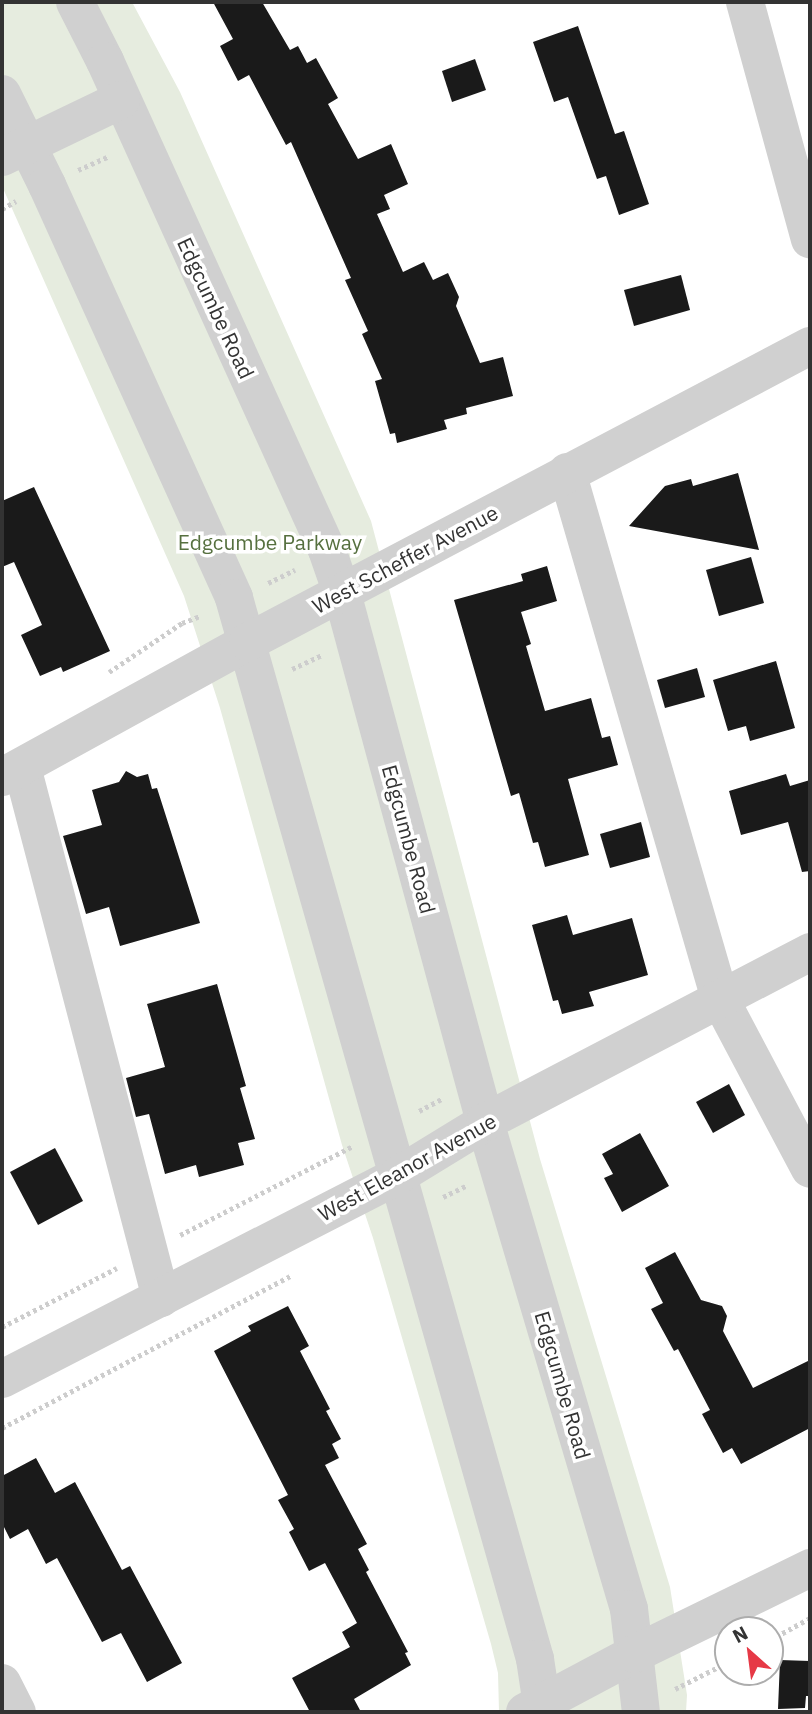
<!DOCTYPE html>
<html>
<head>
<meta charset="utf-8">
<style>
	body { margin:0 }
	#map { position:relative; width:812px; height:1714px; overflow:hidden; background:#fff; font-family:"IBM Plex Sans",sans-serif }
	div>[style] { position:absolute }
	.green>* { inset:0; background:#e6ecdf }
	.building>* { inset:0; background:#1a1a1a }
	.path>* { height:4.5px; margin-top:-2.25px; transform-origin:0; background:repeating-linear-gradient(90deg,#cdcdcd 0 3.5px,transparent 0 7px) }
	.minor>* { height:38px; margin:-19px; padding:0 19px; transform-origin:19px; border-radius:19px; background:#d0d0d0 }
	span { translate:-50% -50%; white-space:nowrap; text-align:center; line-height:1.15; -webkit-text-stroke:7px #fff; paint-order:stroke }
	.street-label { font-size:21px; color:#333 }
	.park-label { font-size:21px; color:#56703f }
	.frame { position:absolute; inset:0; border:4px solid #333; pointer-events:none }
	.north { position:absolute; left:714px; top:1616px; width:70px; height:70px; box-sizing:border-box; background:#fff; border:2px solid #adadad; border-radius:50%; rotate:332deg; font-size:19px; font-weight:700; line-height:28px; text-align:center; color:#333 }
	.north::after { content:''; display:block; margin:auto; width:24px; height:32px; background:#e63946; clip-path:polygon(50% 0,100% 100%,50% 72%,0 100%) }
</style>
</head>
<body>
<div id="map">
	<div class="green">
		<div style="clip-path:polygon(2px 2px,132px 2px,180px 92px,371px 521px,540px 1159px,670px 1587px,687px 1695px,686px 1712px,499px 1712px,498px 1673px,491px 1644px,373px 1238px,342px 1145px,220px 708px,184px 596px,2px 186px)"></div>
	</div>
	<div class="building">
		<div style="clip-path:polygon(213px 2px,262px 2px,290px 50px,298px 46px,307px 63px,316px 58px,338px 98px,328px 104px,358px 159px,391px 144px,408px 184px,384px 195px,390px 209px,377px 214px,403px 272px,424px 262px,433px 280px,448px 273px,459px 297px,456px 306px,480px 363px,503px 357px,513px 396px,466px 408px,467px 414px,444px 420px,447px 429px,397px 443px,395px 433px,390px 434px,375px 381px,382px 379px,362px 334px,368px 331px,345px 280px,351px 278px,291px 142px,286px 145px,249px 75px,238px 81px,220px 46px,233px 39px)"></div>
		<div style="clip-path:polygon(578px 26px,615px 134px,624px 131px,649px 204px,619px 215px,606px 176px,597px 179px,568px 97px,554px 102px,533px 42px)"></div>
		<div style="clip-path:polygon(475px 59px,486px 90px,452px 102px,442px 71px)"></div>
		<div style="clip-path:polygon(681px 275px,690px 310px,634px 326px,624px 290px)"></div>
		<div style="clip-path:polygon(738px 473px,759px 550px,629px 526px,665px 486px,691px 479px,693px 486px)"></div>
		<div style="clip-path:polygon(34px 487px,110px 651px,63px 672px,61px 667px,40px 676px,21px 635px,42px 625px,14px 562px,2px 567px,2px 501px)"></div>
		<div style="clip-path:polygon(751px 557px,764px 603px,719px 616px,706px 570px)"></div>
		<div style="clip-path:polygon(547px 566px,557px 601px,521px 612px,531px 644px,526px 646px,545px 711px,591px 698px,602px 738px,610px 736px,618px 765px,568px 779px,589px 855px,545px 867px,538px 842px,533px 843px,519px 793px,511px 796px,454px 600px,523px 581px,521px 574px)"></div>
		<div style="clip-path:polygon(776px 661px,795px 728px,750px 741px,746px 726px,728px 731px,713px 680px)"></div>
		<div style="clip-path:polygon(697px 668px,705px 697px,665px 708px,657px 680px)"></div>
		<div style="clip-path:polygon(126px 771px,137px 777px,148px 774px,152px 789px,157px 788px,200px 923px,120px 946px,109px 907px,86px 914px,63px 836px,102px 825px,92px 790px,119px 782px)"></div>
		<div style="clip-path:polygon(786px 774px,790px 786px,810px 780px,810px 871px,802px 872px,788px 822px,741px 835px,729px 791px)"></div>
		<div style="clip-path:polygon(641px 822px,650px 857px,610px 868px,600px 834px)"></div>
		<div style="clip-path:polygon(567px 915px,573px 935px,632px 918px,648px 975px,589px 992px,594px 1006px,562px 1014px,558px 1000px,553px 1001px,532px 925px)"></div>
		<div style="clip-path:polygon(217px 984px,246px 1086px,240px 1088px,255px 1139px,238px 1143px,244px 1165px,199px 1177px,196px 1165px,165px 1174px,149px 1114px,136px 1117px,126px 1078px,165px 1067px,147px 1004px)"></div>
		<div style="clip-path:polygon(729px 1084px,745px 1115px,713px 1133px,696px 1102px)"></div>
		<div style="clip-path:polygon(640px 1133px,669px 1186px,622px 1212px,604px 1178px,613px 1174px,602px 1154px)"></div>
		<div style="clip-path:polygon(55px 1148px,83px 1201px,38px 1225px,10px 1172px)"></div>
		<div style="clip-path:polygon(675px 1252px,701px 1300px,722px 1306px,727px 1316px,723px 1331px,753px 1388px,810px 1360px,810px 1428px,741px 1464px,732px 1448px,723px 1453px,702px 1414px,710px 1410px,678px 1349px,674px 1351px,651px 1309px,663px 1303px,645px 1268px)"></div>
		<div style="clip-path:polygon(288px 1306px,309px 1346px,300px 1351px,330px 1409px,326px 1411px,341px 1439px,332px 1444px,339px 1458px,325px 1465px,367px 1544px,358px 1549px,369px 1570px,366px 1572px,408px 1652px,405px 1653px,411px 1665px,354px 1699px,361px 1712px,310px 1712px,292px 1678px,350px 1647px,342px 1632px,357px 1623px,325px 1563px,309px 1571px,289px 1532px,294px 1529px,278px 1500px,288px 1495px,214px 1351px,251px 1331px,248px 1326px)"></div>
		<div style="clip-path:polygon(36px 1458px,55px 1493px,75px 1482px,122px 1570px,130px 1566px,182px 1663px,147px 1682px,121px 1633px,102px 1642px,57px 1558px,46px 1564px,28px 1529px,10px 1539px,2px 1523px,2px 1476px)"></div>
		<div style="clip-path:polygon(780px 1660px,810px 1661px,810px 1696px,806px 1696px,805px 1708px,778px 1709px)"></div>
	</div>
	<div class="path">
		<div style="left:78px;top:170px;width:34px;rotate:-24deg"></div>
		<div style="left:2px;top:209px;width:16px;rotate:-30deg"></div>
		<div style="left:268px;top:583px;width:30px;rotate:-26deg"></div>
		<div style="left:292px;top:669px;width:33px;rotate:-25deg"></div>
		<div style="left:109px;top:672px;width:88px;rotate:-33.9deg"></div>
		<div style="left:182px;top:623px;width:19px;rotate:-21deg"></div>
		<div style="left:419px;top:1111px;width:26px;rotate:-28deg"></div>
		<div style="left:443px;top:1197px;width:25px;rotate:-26deg"></div>
		<div style="left:180px;top:1235px;width:195px;rotate:-27.2deg"></div>
		<div style="left:2px;top:1327px;width:129px;rotate:-27.2deg"></div>
		<div style="left:2px;top:1428px;width:328px;rotate:-27.8deg"></div>
		<div style="left:770px;top:1640px;width:46px;rotate:-28.8deg"></div>
		<div style="left:675px;top:1689px;width:59px;rotate:-27deg"></div>
	</div>
	<div class="minor">
		<div style="left:75px;top:2px;width:66px;rotate:63deg"></div>
		<div style="left:105px;top:61px;width:537px;rotate:65.58deg"></div>
		<div style="left:327px;top:550px;width:46px;rotate:70.8deg"></div>
		<div style="left:342px;top:593px;width:548px;rotate:74.87deg"></div>
		<div style="left:485px;top:1122px;width:508px;rotate:73.53deg"></div>
		<div style="left:629px;top:1609px;width:104px;rotate:83.4deg"></div>
		<div style="left:745px;top:2px;width:246px;rotate:74.7deg"></div>
		<div style="left:2px;top:94px;width:102px;rotate:63.7deg"></div>
		<div style="left:47px;top:185px;width:453px;rotate:65.6deg"></div>
		<div style="left:234px;top:598px;width:1103px;rotate:74.16deg"></div>
		<div style="left:535px;top:1659px;width:54px;rotate:81.4deg"></div>
		<div style="left:2px;top:157px;width:132px;rotate:-25.6deg"></div>
		<div style="left:567px;top:472px;width:549px;rotate:73.81deg"></div>
		<div style="left:720px;top:999px;width:192px;rotate:62.1deg"></div>
		<div style="left:22px;top:767px;width:549px;rotate:75.33deg"></div>
		<div style="left:2px;top:777px;width:281px;rotate:-28.8deg"></div>
		<div style="left:248px;top:642px;width:635px;rotate:-27.78deg"></div>
		<div style="left:2px;top:1379px;width:444px;rotate:-27.2deg"></div>
		<div style="left:397px;top:1176px;width:103px;rotate:-31.5deg"></div>
		<div style="left:485px;top:1122px;width:367px;rotate:-27.6deg"></div>
		<div style="left:2px;top:1683px;width:33px;rotate:63deg"></div>
		<div style="left:525px;top:1712px;width:123px;rotate:-28deg"></div>
		<div style="left:634px;top:1654px;width:196px;rotate:-26deg"></div>
	</div>
	<div class="street-label">
		<span style="left:216px;top:308px;rotate:65deg">Edgcumbe Road</span>
		<span style="left:405px;top:559px;rotate:-28deg">West Scheffer Avenue</span>
		<span style="left:409px;top:839px;rotate:75deg">Edgcumbe Road</span>
		<span style="left:407px;top:1167px;rotate:-29deg">West Eleanor Avenue</span>
		<span style="left:563px;top:1385px;rotate:74deg">Edgcumbe Road</span>
	</div>
	<div class="park-label">
		<span style="left:270px;top:542px">Edgcumbe Parkway</span>
	</div>
	<div class="frame"></div>
	<div class="north">N</div>
</div>
</body>
</html>
